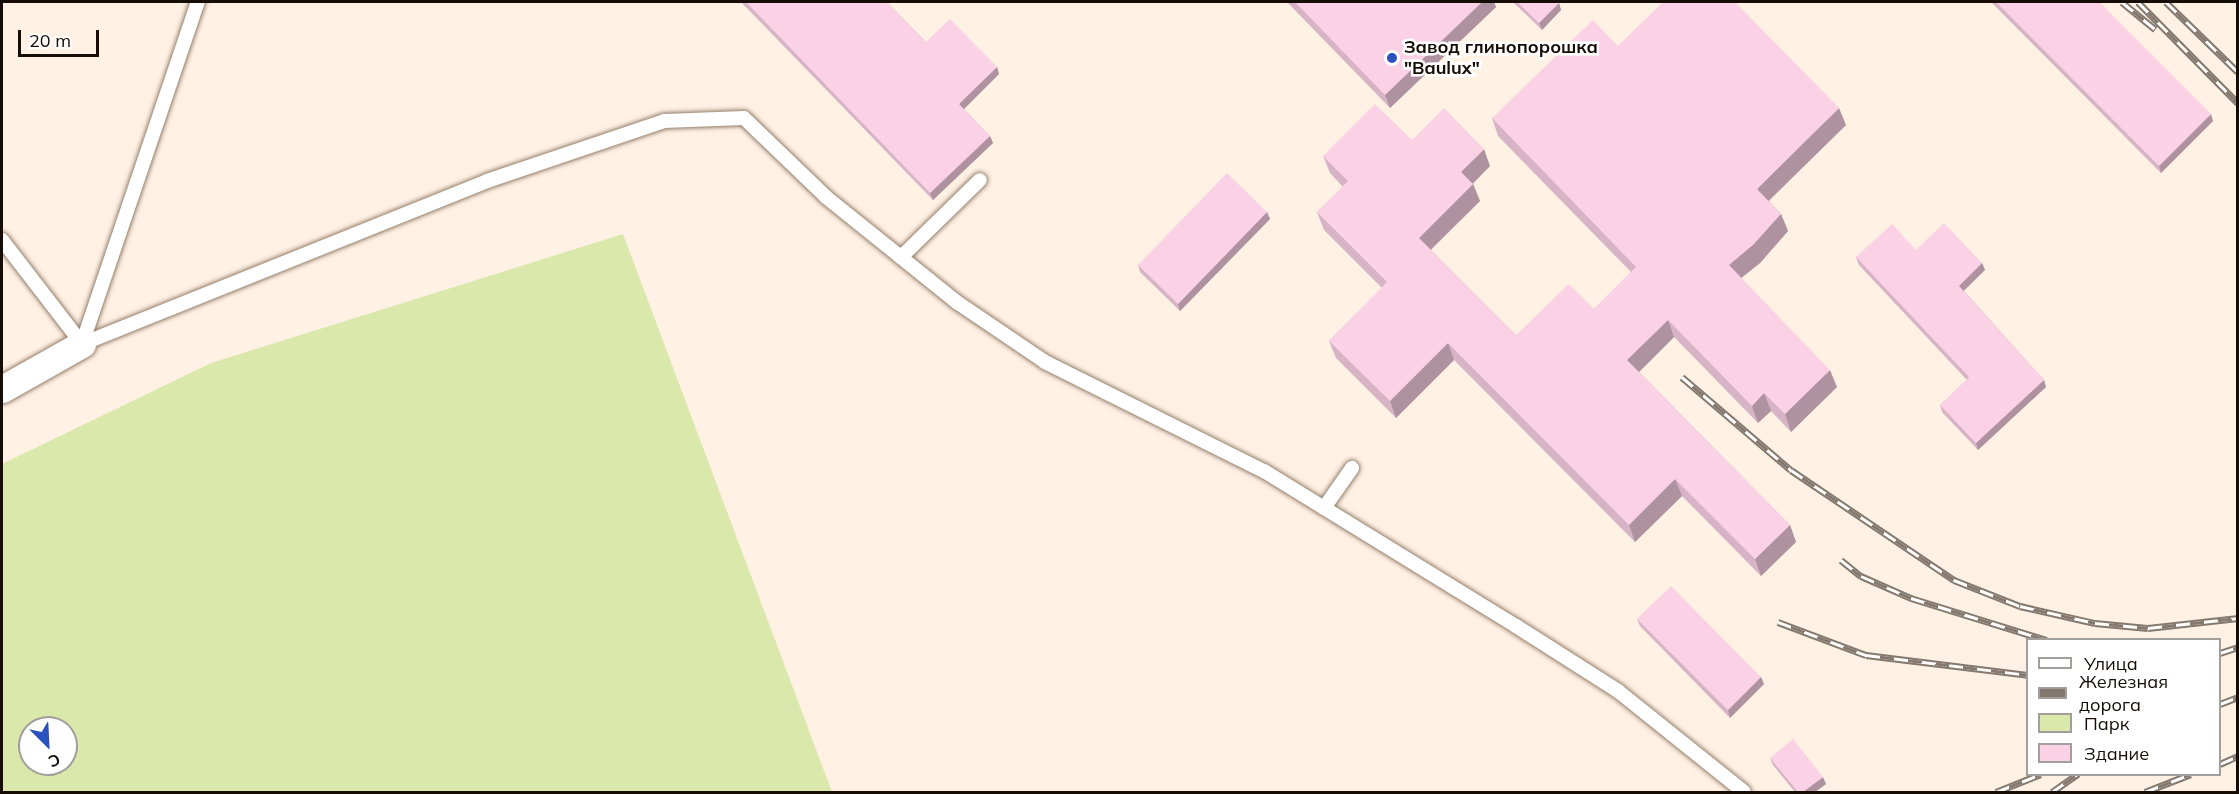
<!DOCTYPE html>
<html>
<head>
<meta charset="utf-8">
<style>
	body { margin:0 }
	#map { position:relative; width:2239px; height:794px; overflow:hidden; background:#fff1e4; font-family:Mulish,sans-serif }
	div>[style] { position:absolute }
	.green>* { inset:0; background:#dae8ac }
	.roads { filter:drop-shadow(0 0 2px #947f6b) drop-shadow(0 0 2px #947f6b) }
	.lane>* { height:14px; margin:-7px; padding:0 7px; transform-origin:7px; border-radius:7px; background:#fff }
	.street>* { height:27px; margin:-13.5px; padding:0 13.5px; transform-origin:13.5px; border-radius:13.5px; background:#fff }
	.rail>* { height:7px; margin-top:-3.5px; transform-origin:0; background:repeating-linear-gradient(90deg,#fff 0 14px,#84796f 0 28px); box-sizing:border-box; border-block:2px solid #84796f }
	.wall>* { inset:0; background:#d7b4c5 }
	.shaded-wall>* { inset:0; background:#af92a0 }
	.building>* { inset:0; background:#fad1e5 }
	.dots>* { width:16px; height:16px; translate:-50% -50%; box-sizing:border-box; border:3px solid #fff; border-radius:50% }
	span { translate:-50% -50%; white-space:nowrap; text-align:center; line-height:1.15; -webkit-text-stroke:5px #fff; paint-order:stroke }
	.poi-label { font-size:18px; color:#150d06; font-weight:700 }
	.left { translate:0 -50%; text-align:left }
	.frame { position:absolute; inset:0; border:3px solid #150d06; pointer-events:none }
	.legend { position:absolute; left:2026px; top:638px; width:195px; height:138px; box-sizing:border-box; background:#fff; border:2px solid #a19e9b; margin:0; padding:8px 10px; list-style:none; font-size:18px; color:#150d06 }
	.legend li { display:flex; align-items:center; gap:12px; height:30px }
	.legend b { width:30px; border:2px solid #a19e9b }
	.north { position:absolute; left:18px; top:716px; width:60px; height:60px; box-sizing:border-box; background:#fff; border:2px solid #a19e9b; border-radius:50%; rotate:156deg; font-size:16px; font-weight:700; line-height:24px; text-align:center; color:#150d06 }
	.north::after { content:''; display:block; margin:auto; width:21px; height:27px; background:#2951c0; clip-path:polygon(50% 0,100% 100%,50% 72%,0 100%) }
	.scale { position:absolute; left:18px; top:30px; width:81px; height:27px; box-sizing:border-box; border:3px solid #150d06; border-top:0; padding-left:8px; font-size:18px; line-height:21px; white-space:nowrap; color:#150d06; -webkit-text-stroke:4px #fff; paint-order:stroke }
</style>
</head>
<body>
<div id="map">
	<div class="green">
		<div style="clip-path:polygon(evenodd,623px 234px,832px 792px,2px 792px,2px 464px,211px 363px,623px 234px,30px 728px,66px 728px,66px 764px,30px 764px,30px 728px)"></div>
	</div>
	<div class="roads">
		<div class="lane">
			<div style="left:2px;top:240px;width:131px;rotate:52.4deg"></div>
			<div style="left:901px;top:257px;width:110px;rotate:-44.3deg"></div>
			<div style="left:82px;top:344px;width:437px;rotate:-21.9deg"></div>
			<div style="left:487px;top:181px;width:187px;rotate:-18.7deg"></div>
			<div style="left:664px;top:121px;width:80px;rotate:-2.1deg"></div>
			<div style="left:744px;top:118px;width:114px;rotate:43.9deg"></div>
			<div style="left:826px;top:197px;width:169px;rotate:38.8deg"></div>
			<div style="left:958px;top:303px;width:105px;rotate:34.1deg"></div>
			<div style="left:1045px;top:362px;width:245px;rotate:26.5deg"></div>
			<div style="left:1264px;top:471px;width:296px;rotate:31.6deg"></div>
			<div style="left:1516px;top:626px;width:121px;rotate:32.5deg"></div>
			<div style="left:1618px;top:691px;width:161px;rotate:38.7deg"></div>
			<div style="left:82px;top:344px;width:361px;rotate:-71.3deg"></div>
			<div style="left:1324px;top:508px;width:49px;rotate:-55deg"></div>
		</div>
		<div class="street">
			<div style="left:2px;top:389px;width:92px;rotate:-29.4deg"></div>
		</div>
	</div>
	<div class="rail">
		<div style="left:2122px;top:2px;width:43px;rotate:39.3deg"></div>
		<div style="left:2138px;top:2px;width:142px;rotate:45.3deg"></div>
		<div style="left:2166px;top:2px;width:100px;rotate:44.2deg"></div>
		<div style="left:1682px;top:377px;width:143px;rotate:40.5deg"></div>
		<div style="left:1791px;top:470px;width:197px;rotate:34deg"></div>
		<div style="left:1954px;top:580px;width:71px;rotate:21.5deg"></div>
		<div style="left:2020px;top:606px;width:77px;rotate:12.8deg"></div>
		<div style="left:2095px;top:623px;width:53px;rotate:5.4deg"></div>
		<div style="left:2148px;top:628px;width:91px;rotate:-6.3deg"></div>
		<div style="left:1841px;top:560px;width:26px;rotate:39deg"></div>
		<div style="left:1861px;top:576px;width:55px;rotate:23.7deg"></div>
		<div style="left:1911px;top:598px;width:142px;rotate:17.2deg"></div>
		<div style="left:1778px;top:622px;width:94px;rotate:20.6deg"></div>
		<div style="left:1866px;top:655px;width:163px;rotate:7deg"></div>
		<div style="left:2220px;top:653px;width:19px;rotate:-18deg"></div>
		<div style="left:2220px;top:704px;width:19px;rotate:-21deg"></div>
		<div style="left:2220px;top:764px;width:20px;rotate:-24deg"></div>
		<div style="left:1996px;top:792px;width:48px;rotate:-21.8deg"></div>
		<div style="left:2052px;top:792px;width:32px;rotate:-35deg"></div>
		<div style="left:2145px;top:792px;width:49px;rotate:-21.4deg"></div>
	</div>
	<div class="wall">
		<div style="clip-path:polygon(741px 2px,887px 2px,926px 42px,997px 67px,999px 74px,964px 109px,990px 136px,993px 143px,933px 200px)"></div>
		<div style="clip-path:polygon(1287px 2px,1494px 2px,1496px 7px,1390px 108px)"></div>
		<div style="clip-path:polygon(1513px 2px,1557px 2px,1559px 3px,1561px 10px,1542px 30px)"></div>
		<div style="clip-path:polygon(1991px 2px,2099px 2px,2213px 121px,2161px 173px)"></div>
		<div style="clip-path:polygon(1618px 46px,1846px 125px,1769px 201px,1781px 214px,1788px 231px,1760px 263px,1741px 278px,1837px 387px,1791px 432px,1771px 411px,1758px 423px,1674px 337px,1639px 372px,1790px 525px,1796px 542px,1761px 576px,1682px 496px,1635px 542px,1454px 360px,1396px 418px,1336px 358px,1329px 341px,1382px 288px,1324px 230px,1317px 212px,1343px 187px,1330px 173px,1323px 156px,1412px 140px,1490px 166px,1473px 184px,1480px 201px,1431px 250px,1516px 335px,1594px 309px,1631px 272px,1498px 136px,1492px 118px)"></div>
		<div style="clip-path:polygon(1267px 212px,1270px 219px,1180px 311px,1140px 272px,1138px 265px)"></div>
		<div style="clip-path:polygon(1856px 257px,1982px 263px,1985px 270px,1964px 291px,2044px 380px,2046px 387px,1978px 450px,1942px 412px,1940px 405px,1967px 380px,1859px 265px)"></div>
		<div style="clip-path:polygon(1637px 619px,1761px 677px,1764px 684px,1730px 718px,1640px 626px)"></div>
		<div style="clip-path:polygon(1770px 758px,1826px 784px,1815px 792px,1795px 792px,1773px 765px)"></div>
	</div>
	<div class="shaded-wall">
		<div style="clip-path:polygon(1482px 2px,1494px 2px,1496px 7px,1390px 108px,1385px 95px)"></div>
		<div style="clip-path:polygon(1559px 3px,1561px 10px,1542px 30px,1539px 23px)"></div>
		<div style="clip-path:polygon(997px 67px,999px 74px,962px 111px,959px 104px)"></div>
		<div style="clip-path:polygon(1839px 108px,1846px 125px,1763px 206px,1757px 189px)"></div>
		<div style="clip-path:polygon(2211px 114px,2213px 121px,2161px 173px,2159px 166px)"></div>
		<div style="clip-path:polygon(990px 136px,993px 143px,933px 200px,930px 193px)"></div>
		<div style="clip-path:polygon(1484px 149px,1490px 166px,1467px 189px,1461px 172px)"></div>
		<div style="clip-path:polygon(1473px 184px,1480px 201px,1425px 255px,1419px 238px)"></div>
		<div style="clip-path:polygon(1267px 212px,1270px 219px,1180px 311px,1178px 304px)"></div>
		<div style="clip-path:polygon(1781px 214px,1788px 231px,1760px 263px,1735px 283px,1729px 265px)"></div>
		<div style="clip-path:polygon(1982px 263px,1985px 270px,1961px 293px,1959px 286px)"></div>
		<div style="clip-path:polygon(1668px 320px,1674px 337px,1634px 377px,1627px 360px)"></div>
		<div style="clip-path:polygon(1448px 343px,1454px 360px,1396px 418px,1390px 401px)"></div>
		<div style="clip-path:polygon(1830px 370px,1837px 387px,1791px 432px,1785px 414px)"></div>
		<div style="clip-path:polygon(2044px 380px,2046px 387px,1978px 450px,1976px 443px)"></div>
		<div style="clip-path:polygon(1764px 393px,1771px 411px,1758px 423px,1752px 406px)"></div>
		<div style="clip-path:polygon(1675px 479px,1682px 496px,1635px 542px,1629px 525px)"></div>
		<div style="clip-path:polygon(1790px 525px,1796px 542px,1761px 576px,1755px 559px)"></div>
		<div style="clip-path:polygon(1761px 677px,1764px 684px,1730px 718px,1728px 710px)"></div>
		<div style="clip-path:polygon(1823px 777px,1826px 784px,1815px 792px,1803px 792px)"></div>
	</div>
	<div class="building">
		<div style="clip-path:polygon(746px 2px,887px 2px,926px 42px,950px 19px,997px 67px,959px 104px,990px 136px,930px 193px)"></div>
		<div style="clip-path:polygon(1295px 2px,1482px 2px,1385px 95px)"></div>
		<div style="clip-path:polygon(1517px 2px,1557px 2px,1559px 3px,1539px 23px)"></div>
		<div style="clip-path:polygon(1663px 2px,1735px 2px,1839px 108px,1757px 189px,1781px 214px,1753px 245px,1729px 265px,1830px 370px,1785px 414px,1764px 393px,1752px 406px,1668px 320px,1627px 360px,1790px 525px,1755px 559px,1675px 479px,1629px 525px,1448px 343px,1390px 401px,1329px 341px,1387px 282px,1317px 212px,1348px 181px,1323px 156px,1375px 104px,1412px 140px,1444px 108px,1484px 149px,1461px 172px,1473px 184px,1419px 238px,1516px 335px,1569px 284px,1594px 309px,1636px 267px,1492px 118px,1593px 20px,1618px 46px)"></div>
		<div style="clip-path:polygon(1996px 2px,2099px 2px,2211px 114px,2159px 166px)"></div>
		<div style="clip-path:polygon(1227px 173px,1267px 212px,1178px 304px,1138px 265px)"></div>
		<div style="clip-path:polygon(1944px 223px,1982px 263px,1959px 286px,2044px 380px,1976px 443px,1940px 405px,1969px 377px,1856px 257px,1892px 224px,1916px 250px)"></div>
		<div style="clip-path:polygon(1671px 586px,1761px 677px,1728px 710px,1637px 619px)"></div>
		<div style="clip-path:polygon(1793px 739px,1823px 777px,1803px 792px,1798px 792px,1770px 758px)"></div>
	</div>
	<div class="dots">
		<div style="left:1392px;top:58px;background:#2951c0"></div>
	</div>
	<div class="poi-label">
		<span class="left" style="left:1404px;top:58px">Завод глинопорошка<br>"Baulux"</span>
	</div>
	<div class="frame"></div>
	<ul class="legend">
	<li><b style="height:8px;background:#fff"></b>Улица</li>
	<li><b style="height:8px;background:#84796f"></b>Железная дорога</li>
	<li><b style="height:16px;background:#dae8ac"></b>Парк</li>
	<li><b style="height:16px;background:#fad1e5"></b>Здание</li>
	</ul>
	<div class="north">С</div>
	<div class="scale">20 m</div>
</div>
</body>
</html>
